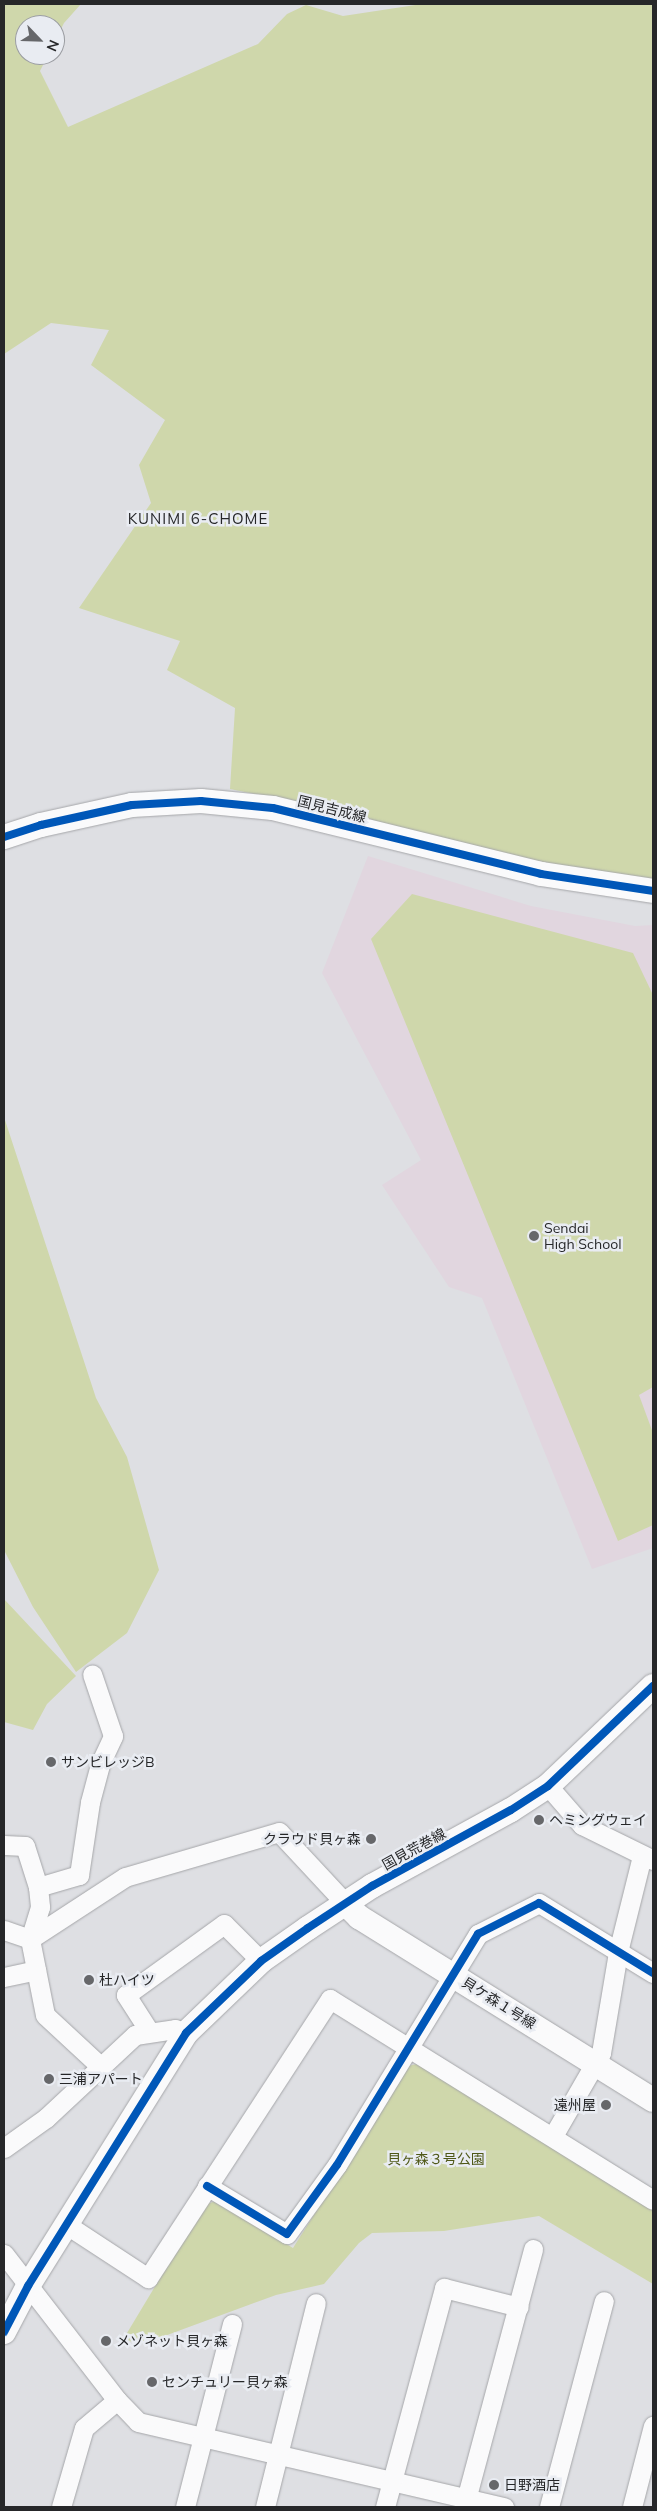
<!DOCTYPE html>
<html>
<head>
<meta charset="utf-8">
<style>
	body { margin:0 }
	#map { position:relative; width:657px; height:2511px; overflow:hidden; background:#dedfe3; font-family:Mulish,"Noto Sans JP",sans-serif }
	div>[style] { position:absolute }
	.education>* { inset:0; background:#e1d6df }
	.green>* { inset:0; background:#cfd7ab }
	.roads { filter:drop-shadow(0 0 1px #a5a6a9) drop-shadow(0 0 1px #a5a6a9) }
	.minor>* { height:19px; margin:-9.5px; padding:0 9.5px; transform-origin:9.5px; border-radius:9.5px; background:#fafafb }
	.tertiary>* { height:24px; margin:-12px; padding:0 12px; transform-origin:12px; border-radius:12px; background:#fafafb }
	.cycleway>* { height:8px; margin:-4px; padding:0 4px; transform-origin:4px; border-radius:4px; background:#0057b8 }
	.dots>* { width:14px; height:14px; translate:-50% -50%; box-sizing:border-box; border:2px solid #e9ecf2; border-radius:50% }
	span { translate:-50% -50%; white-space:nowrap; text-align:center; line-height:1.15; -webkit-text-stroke:5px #e9ecf2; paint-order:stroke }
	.street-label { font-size:14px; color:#262729 }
	.poi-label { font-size:14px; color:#262729 }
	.left { translate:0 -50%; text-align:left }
	.right { translate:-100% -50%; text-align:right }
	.park-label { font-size:14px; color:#4f5817 }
	.neighbourhood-label { font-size:15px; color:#262729; letter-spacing:1px }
	.frame { position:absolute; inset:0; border:5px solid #262729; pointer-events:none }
	.north { position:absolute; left:15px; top:15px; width:50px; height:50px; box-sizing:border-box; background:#e9ecf2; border:1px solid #9b9da2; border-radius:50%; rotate:114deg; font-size:14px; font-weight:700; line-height:20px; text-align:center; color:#262729 }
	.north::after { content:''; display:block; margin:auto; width:18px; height:22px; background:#66676a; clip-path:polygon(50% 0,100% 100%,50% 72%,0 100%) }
</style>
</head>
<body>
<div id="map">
	<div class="education">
		<div style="clip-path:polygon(368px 856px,531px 906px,635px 926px,653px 925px,653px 1548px,592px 1569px,482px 1298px,449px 1287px,382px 1185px,421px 1160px,322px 973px)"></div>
	</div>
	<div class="green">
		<div style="clip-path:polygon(4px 4px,81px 4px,64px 23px,55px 41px,55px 25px,25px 25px,25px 55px,48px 55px,40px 71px,68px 127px,258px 44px,287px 14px,306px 5px,343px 16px,422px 4px,653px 4px,653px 881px,543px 866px,337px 811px,230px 789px,235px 708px,167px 670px,180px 641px,79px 608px,151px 503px,139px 465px,165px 420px,91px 365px,109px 330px,51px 323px,4px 354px)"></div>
		<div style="clip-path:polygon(412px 894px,633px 953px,653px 995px,653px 1387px,639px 1395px,653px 1433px,653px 1525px,618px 1541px,371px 939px)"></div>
		<div style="clip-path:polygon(4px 1117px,96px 1398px,127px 1457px,159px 1570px,127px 1633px,76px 1672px,33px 1607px,4px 1550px)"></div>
		<div style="clip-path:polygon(4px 1599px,76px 1676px,47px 1704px,33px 1730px,4px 1722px)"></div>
		<div style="clip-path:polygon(421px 2063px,653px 2210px,653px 2284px,539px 2216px,444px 2231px,372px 2233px,359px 2243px,324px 2284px,276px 2295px,151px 2341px,132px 2342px,124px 2338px,204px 2205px,216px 2201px,293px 2248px,408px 2066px)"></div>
	</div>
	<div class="roads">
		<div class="minor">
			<div style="left:548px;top:1786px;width:52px;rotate:48.9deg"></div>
			<div style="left:582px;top:1825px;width:79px;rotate:26.2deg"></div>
			<div style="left:4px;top:1845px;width:21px;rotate:3deg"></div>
			<div style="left:25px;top:1846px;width:43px;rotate:72.4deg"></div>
			<div style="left:38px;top:1887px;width:20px;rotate:84deg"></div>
			<div style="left:40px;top:1907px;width:34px;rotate:107deg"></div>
			<div style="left:30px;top:1939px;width:77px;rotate:78.8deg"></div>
			<div style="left:45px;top:2015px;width:75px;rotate:42.8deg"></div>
			<div style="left:38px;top:1887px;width:43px;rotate:-16.3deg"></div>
			<div style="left:79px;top:1875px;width:74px;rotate:-81.4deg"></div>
			<div style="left:90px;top:1802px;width:39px;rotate:-75deg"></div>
			<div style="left:100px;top:1764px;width:31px;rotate:-65deg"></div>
			<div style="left:113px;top:1736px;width:65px;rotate:-108.7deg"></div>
			<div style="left:4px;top:1930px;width:28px;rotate:19deg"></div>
			<div style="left:30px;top:1939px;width:113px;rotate:-33.1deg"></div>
			<div style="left:125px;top:1877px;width:160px;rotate:-16.3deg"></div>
			<div style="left:279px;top:1832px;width:97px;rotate:47.1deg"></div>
			<div style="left:4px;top:1977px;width:33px;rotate:-12deg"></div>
			<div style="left:149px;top:2031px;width:43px;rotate:-122.6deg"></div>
			<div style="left:126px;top:1995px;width:121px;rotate:-35.9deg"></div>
			<div style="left:224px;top:1924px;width:52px;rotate:45deg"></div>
			<div style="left:553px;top:2136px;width:96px;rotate:-60deg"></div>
			<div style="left:601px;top:2053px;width:102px;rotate:-80.4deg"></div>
			<div style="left:618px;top:1952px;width:99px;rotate:-76deg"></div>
			<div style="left:4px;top:2148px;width:52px;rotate:-35.5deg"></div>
			<div style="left:46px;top:2118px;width:122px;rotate:-43deg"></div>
			<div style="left:135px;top:2035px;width:40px;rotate:-8.5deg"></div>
			<div style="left:175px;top:2029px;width:12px;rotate:20deg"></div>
			<div style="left:207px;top:2186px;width:93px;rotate:31deg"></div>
			<div style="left:287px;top:2234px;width:85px;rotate:-54.1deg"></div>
			<div style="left:337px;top:2165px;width:271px;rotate:-58.6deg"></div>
			<div style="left:478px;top:1934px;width:68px;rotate:-26.9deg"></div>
			<div style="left:539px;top:1903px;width:134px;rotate:31.6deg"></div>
			<div style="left:67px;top:2225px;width:97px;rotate:33.2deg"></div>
			<div style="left:148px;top:2278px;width:333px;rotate:-56.9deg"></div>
			<div style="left:330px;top:1999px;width:380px;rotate:31.9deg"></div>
			<div style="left:4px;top:2254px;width:185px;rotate:52.3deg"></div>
			<div style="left:117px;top:2400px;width:30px;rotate:46deg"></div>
			<div style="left:138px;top:2422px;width:376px;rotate:13.1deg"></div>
			<div style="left:61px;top:2507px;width:82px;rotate:-73.8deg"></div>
			<div style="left:84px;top:2428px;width:43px;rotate:-40.3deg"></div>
			<div style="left:185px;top:2507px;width:189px;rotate:-75.6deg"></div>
			<div style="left:265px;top:2507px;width:210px;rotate:-76deg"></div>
			<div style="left:385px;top:2507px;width:227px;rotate:-74.9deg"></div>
			<div style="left:444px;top:2288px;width:77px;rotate:14.2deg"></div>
			<div style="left:464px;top:2507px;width:267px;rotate:-75deg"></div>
			<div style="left:549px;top:2507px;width:213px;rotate:-75.1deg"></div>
			<div style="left:632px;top:2507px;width:84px;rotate:-75.5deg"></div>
		</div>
		<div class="tertiary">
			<div style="left:4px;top:837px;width:39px;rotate:-18deg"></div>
			<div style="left:41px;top:825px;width:93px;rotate:-12.4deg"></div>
			<div style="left:132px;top:805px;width:69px;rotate:-3.3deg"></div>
			<div style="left:201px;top:801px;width:72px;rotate:5.6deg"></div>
			<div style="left:273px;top:808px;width:276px;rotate:13.8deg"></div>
			<div style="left:541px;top:874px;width:113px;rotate:8.6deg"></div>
			<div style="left:345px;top:1903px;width:20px;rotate:45deg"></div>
			<div style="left:359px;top:1917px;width:346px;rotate:31.9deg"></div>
			<div style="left:4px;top:2332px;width:52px;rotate:-62.4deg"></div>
			<div style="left:28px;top:2286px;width:298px;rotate:-58deg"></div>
			<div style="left:186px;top:2033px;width:104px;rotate:-43.8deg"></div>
			<div style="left:261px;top:1961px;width:57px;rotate:-35.1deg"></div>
			<div style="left:308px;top:1928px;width:77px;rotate:-33.3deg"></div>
			<div style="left:372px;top:1886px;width:158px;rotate:-28.7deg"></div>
			<div style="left:511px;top:1810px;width:44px;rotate:-33deg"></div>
			<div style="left:548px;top:1786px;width:145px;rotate:-43.6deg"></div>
		</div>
	</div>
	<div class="cycleway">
		<div style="left:4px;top:837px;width:39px;rotate:-18deg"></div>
		<div style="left:41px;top:825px;width:93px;rotate:-12.4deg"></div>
		<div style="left:132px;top:805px;width:69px;rotate:-3.3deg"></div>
		<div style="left:201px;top:801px;width:72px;rotate:5.6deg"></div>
		<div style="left:273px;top:808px;width:276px;rotate:13.8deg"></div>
		<div style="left:541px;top:874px;width:113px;rotate:8.6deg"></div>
		<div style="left:207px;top:2186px;width:93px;rotate:31deg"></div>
		<div style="left:287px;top:2234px;width:85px;rotate:-54.1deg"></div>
		<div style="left:337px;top:2165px;width:271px;rotate:-58.6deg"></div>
		<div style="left:478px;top:1934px;width:68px;rotate:-26.9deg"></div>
		<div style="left:539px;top:1903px;width:134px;rotate:31.6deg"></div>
		<div style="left:4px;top:2332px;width:52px;rotate:-62.4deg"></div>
		<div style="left:28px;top:2286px;width:298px;rotate:-58deg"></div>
		<div style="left:186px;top:2033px;width:104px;rotate:-43.8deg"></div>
		<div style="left:261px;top:1961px;width:57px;rotate:-35.1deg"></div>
		<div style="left:308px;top:1928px;width:77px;rotate:-33.3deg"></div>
		<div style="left:372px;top:1886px;width:158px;rotate:-28.7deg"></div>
		<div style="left:511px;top:1810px;width:44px;rotate:-33deg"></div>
		<div style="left:548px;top:1786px;width:145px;rotate:-43.6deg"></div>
	</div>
	<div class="dots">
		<div style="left:534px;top:1236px;background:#66676a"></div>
		<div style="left:51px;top:1762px;background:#66676a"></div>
		<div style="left:539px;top:1820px;background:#66676a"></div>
		<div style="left:371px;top:1839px;background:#66676a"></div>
		<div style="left:89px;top:1980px;background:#66676a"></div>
		<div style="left:49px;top:2079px;background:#66676a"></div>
		<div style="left:606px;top:2105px;background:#66676a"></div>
		<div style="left:106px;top:2341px;background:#66676a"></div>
		<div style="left:152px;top:2382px;background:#66676a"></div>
		<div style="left:494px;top:2485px;background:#66676a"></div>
	</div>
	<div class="street-label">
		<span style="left:332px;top:809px;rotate:14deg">国見吉成線</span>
		<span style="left:414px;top:1849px;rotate:-29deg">国見荒巻線</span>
		<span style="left:499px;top:2003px;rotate:32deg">貝ケ森１号線</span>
	</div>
	<div class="poi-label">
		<span class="left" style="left:544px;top:1236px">Sendai<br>High School</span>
		<span class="left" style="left:61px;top:1762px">サンビレッジB</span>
		<span class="left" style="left:549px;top:1820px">ヘミングウェイ</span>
		<span class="right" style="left:361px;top:1839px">クラウド貝ヶ森</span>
		<span class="left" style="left:99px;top:1980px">杜ハイツ</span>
		<span class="left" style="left:59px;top:2079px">三浦アパート</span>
		<span class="right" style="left:596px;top:2105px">遠州屋</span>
		<span class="left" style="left:116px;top:2341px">メゾネット貝ヶ森</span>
		<span class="left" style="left:162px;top:2382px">センチュリー貝ヶ森</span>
		<span class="left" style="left:504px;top:2485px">日野酒店</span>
	</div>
	<div class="park-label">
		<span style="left:436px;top:2159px">貝ヶ森３号公園</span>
	</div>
	<div class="neighbourhood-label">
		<span style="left:198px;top:519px">KUNIMI 6-CHOME</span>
	</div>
	<div class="frame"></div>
	<div class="north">N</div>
</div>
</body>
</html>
